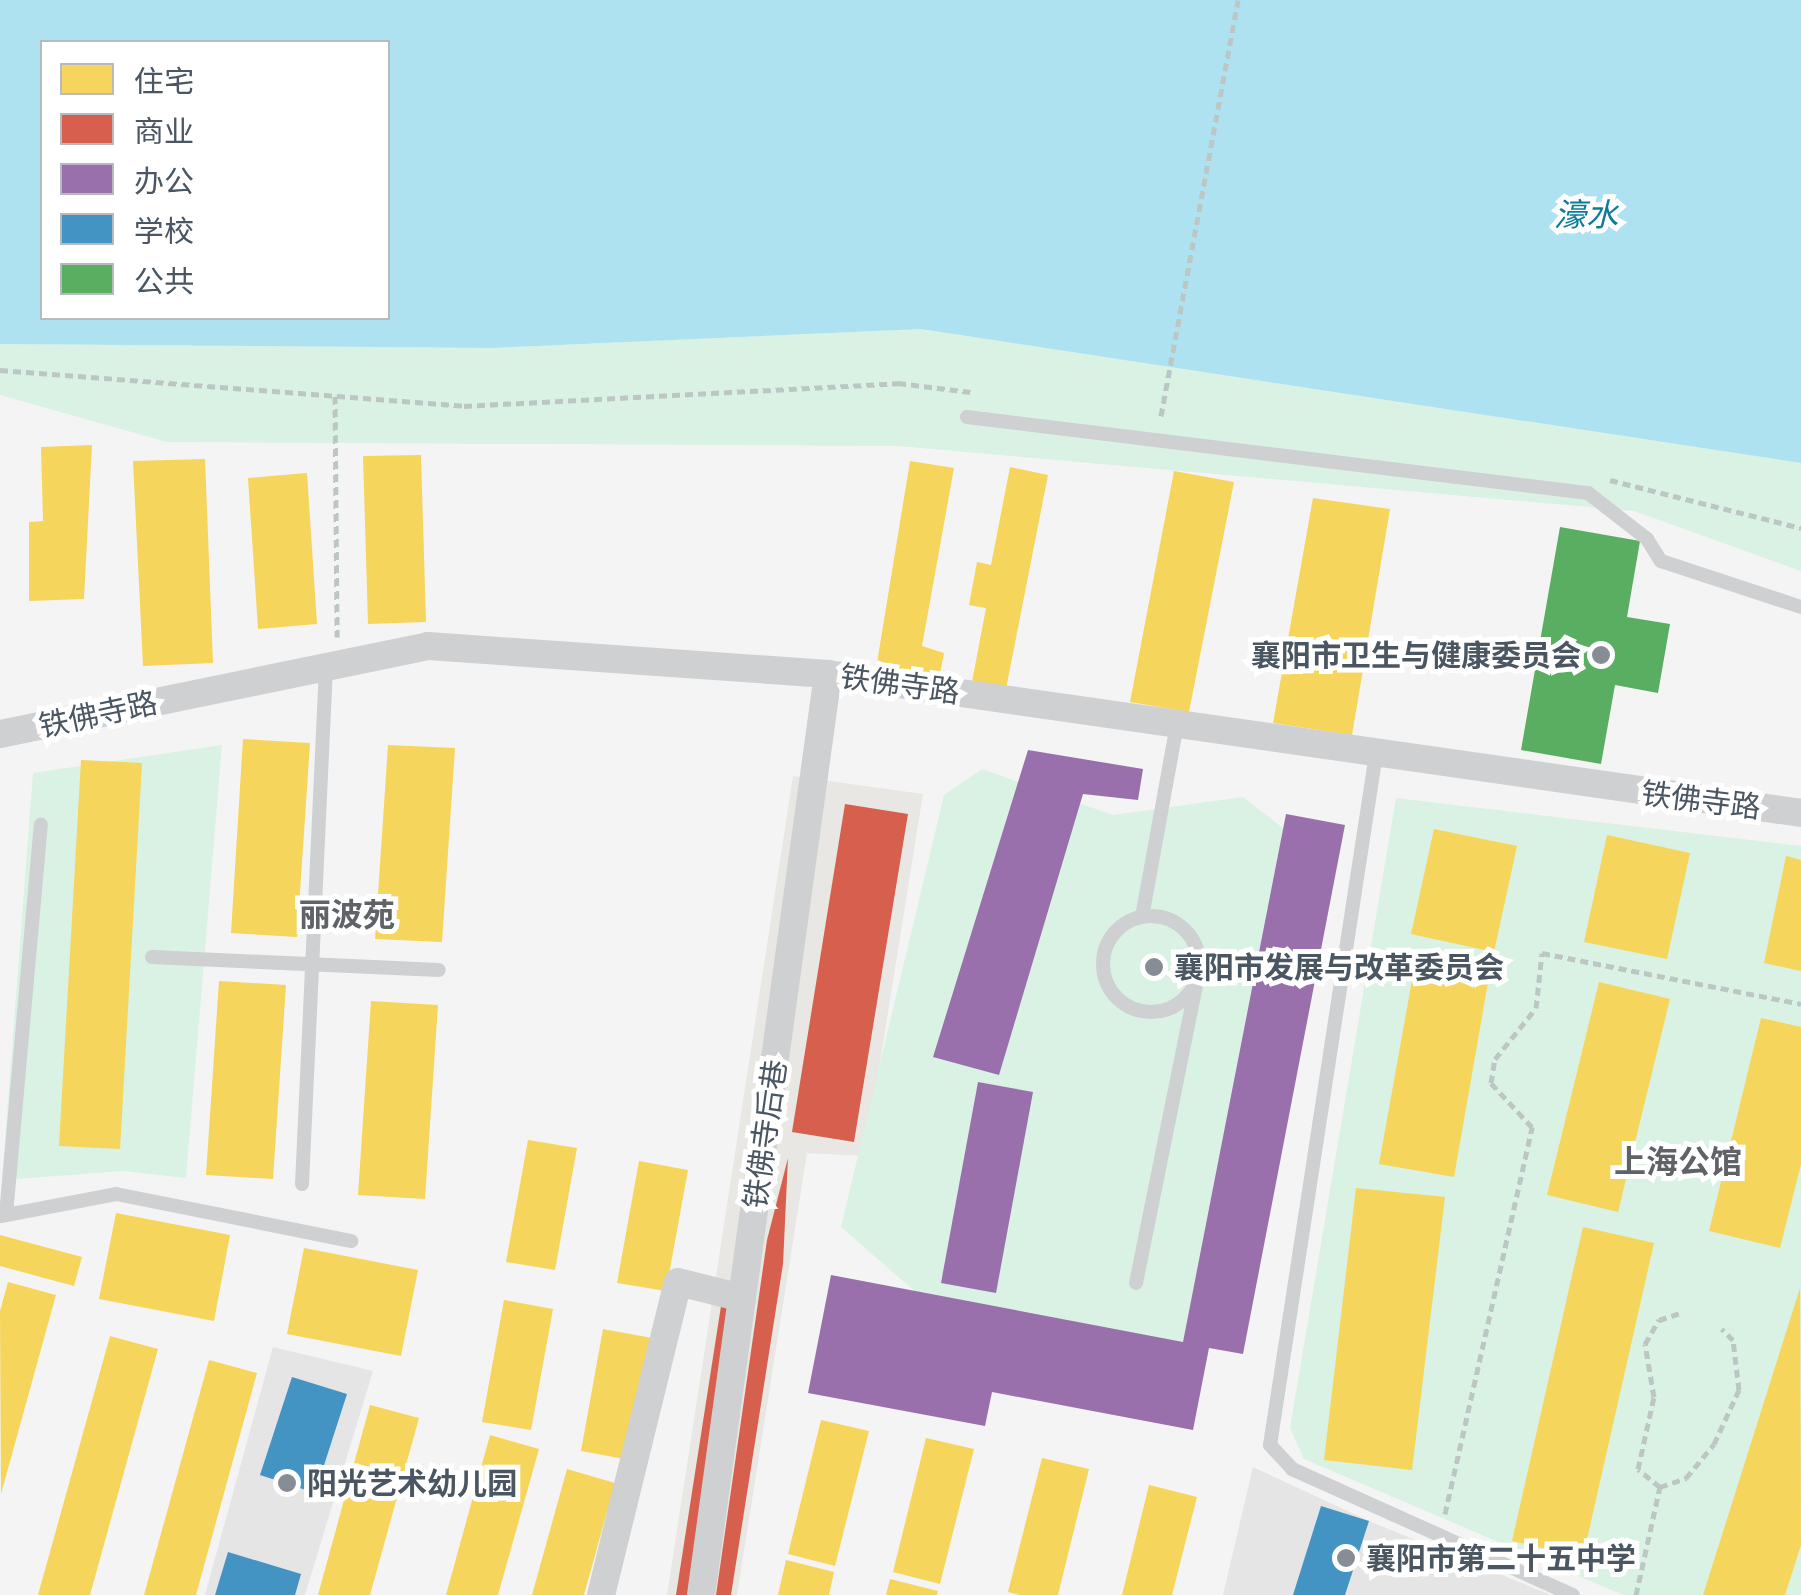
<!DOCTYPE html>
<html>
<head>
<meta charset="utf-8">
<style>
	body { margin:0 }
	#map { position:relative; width:1801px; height:1595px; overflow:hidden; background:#f4f4f4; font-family:"Noto Sans","Noto Sans SC",sans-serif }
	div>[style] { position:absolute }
	.commercial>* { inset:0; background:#e8e7e3 }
	.education>* { inset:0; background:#e6e5e6 }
	.green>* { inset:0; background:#d9f2e3 }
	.water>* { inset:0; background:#aee2f0 }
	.homes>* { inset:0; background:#f6d55c }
	.shops>* { inset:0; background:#d6604d }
	.offices>* { inset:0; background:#9970ab }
	.schools>* { inset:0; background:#4393c3 }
	.public>* { inset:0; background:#5aae61 }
	.path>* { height:5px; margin-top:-2.5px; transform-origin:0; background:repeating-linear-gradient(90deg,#bcc7c4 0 8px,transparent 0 13px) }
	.lane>* { height:14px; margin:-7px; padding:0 7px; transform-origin:7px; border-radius:7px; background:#ced0d2 }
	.lane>.ring { margin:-7px; padding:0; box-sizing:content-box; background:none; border:14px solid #ced0d2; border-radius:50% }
	.street>* { height:28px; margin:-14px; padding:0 14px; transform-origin:14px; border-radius:14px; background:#ced0d2 }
	.dots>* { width:28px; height:28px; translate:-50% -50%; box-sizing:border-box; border:5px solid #fff; border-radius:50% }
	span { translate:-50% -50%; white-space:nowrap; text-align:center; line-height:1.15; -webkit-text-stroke:10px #fff; paint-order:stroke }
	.poi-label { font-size:30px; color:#4a5661; font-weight:700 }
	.right { translate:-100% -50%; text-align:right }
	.left { translate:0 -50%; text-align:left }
	.street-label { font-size:30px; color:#4a5661 }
	.water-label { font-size:32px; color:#0c7c9b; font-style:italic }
	.neighbourhood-label { font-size:32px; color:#5f6368; font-weight:700 }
	.legend { position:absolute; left:40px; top:40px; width:350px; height:280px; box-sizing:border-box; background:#fff; border:2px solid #b7bbc0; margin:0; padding:12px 18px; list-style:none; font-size:30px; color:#4a5661 }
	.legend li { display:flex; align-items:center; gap:20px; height:50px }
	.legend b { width:50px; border:2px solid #b7bbc0 }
</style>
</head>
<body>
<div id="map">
	<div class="commercial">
		<div style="clip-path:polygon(793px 776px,923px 794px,865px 1156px,807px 1153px,737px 1595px,667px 1595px)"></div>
	</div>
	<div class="education">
		<div style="clip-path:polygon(273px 1347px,373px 1371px,305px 1595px,205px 1595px)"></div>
		<div style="clip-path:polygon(1253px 1467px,1369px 1521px,1551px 1595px,1223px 1595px)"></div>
	</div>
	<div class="green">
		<div style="clip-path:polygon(921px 329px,1801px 463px,1801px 571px,1634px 511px,898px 446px,167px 442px,0 395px,0 344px,493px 348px)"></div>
		<div style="clip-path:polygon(222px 745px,186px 1178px,124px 1171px,2px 1180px,33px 773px)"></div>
		<div style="clip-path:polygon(982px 769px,1113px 815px,1243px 797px,1306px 846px,1218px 1298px,1164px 1365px,950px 1322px,841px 1227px,944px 795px)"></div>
		<div style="clip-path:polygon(1396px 798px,1801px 846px,1801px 1595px,1623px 1595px,1304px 1459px,1290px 1428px)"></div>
	</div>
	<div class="water">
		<div style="clip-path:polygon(evenodd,0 0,1801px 0,1801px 463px,921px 329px,493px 348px,0 344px,0 0,42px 42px,388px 42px,388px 318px,42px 318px,42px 42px)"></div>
	</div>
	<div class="homes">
		<div style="clip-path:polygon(92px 445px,84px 599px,29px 601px,29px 522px,43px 521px,41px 447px)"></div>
		<div style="clip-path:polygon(421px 455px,426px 622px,368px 624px,363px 456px)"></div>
		<div style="clip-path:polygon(205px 459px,213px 663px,143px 666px,133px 461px)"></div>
		<div style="clip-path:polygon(910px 461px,954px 468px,922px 646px,944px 653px,939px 679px,876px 669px)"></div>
		<div style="clip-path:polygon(1010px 467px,1048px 475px,1006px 689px,972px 682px,986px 608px,969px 605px,977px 562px,991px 565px)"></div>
		<div style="clip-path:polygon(1174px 471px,1234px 482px,1189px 712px,1130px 702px)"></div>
		<div style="clip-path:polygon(307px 473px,317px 624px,258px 629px,248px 478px)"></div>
		<div style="clip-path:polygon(1313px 498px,1390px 509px,1352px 735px,1273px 723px)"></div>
		<div style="clip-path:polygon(243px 739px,310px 743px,297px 937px,231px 933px)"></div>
		<div style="clip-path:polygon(388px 745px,455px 748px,442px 942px,375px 939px)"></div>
		<div style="clip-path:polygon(81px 760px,142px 763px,120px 1149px,59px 1146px)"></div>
		<div style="clip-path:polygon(1434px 829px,1517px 846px,1494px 952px,1411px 934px)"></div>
		<div style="clip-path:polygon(1607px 835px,1690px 853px,1667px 959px,1584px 942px)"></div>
		<div style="clip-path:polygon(1786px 856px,1801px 860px,1801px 971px,1764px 963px)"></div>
		<div style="clip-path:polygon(1416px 958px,1490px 971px,1454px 1177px,1379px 1164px)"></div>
		<div style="clip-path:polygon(219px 981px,286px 985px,273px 1179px,206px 1175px)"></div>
		<div style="clip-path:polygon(1599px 982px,1670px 999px,1618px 1212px,1547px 1195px)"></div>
		<div style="clip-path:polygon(371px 1001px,438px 1005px,425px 1199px,358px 1195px)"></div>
		<div style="clip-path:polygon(1761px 1018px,1801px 1027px,1801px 1164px,1780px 1248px,1709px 1231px)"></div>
		<div style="clip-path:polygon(528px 1140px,577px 1148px,555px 1270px,506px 1262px)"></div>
		<div style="clip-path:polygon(639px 1161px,688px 1170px,666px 1291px,617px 1283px)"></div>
		<div style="clip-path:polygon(1356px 1188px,1445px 1197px,1412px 1470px,1324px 1460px)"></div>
		<div style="clip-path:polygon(116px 1213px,230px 1235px,214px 1321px,99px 1299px)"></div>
		<div style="clip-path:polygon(1583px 1227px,1654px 1243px,1583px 1557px,1512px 1541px)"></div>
		<div style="clip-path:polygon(0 1235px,82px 1257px,74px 1286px,0 1266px)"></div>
		<div style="clip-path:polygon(304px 1248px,418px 1270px,401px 1356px,287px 1334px)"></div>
		<div style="clip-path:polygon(8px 1282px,56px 1295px,1px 1494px,0 1311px)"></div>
		<div style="clip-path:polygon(1800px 1288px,1801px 1545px,1785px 1595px,1703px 1595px)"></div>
		<div style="clip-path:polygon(504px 1300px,553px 1309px,531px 1430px,482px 1422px)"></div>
		<div style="clip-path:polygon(603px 1329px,652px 1338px,630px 1460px,581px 1451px)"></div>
		<div style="clip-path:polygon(110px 1336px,158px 1349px,90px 1595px,38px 1595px)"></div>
		<div style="clip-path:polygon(209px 1360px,257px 1373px,196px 1595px,144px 1595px)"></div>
		<div style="clip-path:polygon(370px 1405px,419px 1418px,370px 1595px,318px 1595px)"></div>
		<div style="clip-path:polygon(821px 1420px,869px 1431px,835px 1566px,788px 1554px)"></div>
		<div style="clip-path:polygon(490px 1435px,539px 1449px,498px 1595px,446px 1595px)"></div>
		<div style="clip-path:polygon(926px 1438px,974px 1449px,940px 1584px,893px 1572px)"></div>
		<div style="clip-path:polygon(1042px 1458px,1089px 1469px,1058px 1595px,1020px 1595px,1008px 1592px)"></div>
		<div style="clip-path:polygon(567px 1469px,615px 1483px,584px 1595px,532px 1595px)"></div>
		<div style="clip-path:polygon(1149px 1485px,1197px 1497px,1172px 1595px,1122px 1595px)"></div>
		<div style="clip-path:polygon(786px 1560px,834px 1572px,829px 1595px,778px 1595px)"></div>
		<div style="clip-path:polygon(890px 1579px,938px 1591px,937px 1595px,886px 1595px)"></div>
	</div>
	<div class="shops">
		<div style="clip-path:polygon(845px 804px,908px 814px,854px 1142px,792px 1132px)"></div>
		<div style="clip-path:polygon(788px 1158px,783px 1264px,731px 1595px,716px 1595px,767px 1240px)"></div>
		<div style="clip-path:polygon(721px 1306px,733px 1310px,693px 1595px,676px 1595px)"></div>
	</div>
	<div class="offices">
		<div style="clip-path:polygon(1028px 750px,1143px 769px,1138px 800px,1083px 794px,999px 1075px,933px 1057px)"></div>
		<div style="clip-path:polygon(1286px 814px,1345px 825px,1243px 1354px,1209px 1348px,1193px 1430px,992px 1392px,985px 1426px,808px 1393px,831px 1275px,1183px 1342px)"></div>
		<div style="clip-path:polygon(978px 1082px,1033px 1092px,996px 1293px,941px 1283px)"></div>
	</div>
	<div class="schools">
		<div style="clip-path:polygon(292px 1377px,347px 1394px,315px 1493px,260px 1475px)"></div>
		<div style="clip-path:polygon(1321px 1506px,1369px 1521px,1345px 1595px,1293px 1595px)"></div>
		<div style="clip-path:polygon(228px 1552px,301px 1574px,295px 1595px,215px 1595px)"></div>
	</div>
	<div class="public">
		<div style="clip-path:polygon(1560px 527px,1640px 541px,1627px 617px,1670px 624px,1658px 693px,1615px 685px,1601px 764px,1521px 750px)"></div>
	</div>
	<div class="path">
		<div style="left:0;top:370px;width:465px;rotate:4.4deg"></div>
		<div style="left:464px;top:406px;width:435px;rotate:-3deg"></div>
		<div style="left:898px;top:383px;width:73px;rotate:7.1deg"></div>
		<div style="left:335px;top:396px;width:241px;rotate:89.5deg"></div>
		<div style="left:1161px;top:416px;width:423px;rotate:-79.5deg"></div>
		<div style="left:1610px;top:480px;width:197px;rotate:14.1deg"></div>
		<div style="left:1660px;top:1487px;width:28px;rotate:-141deg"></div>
		<div style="left:1638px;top:1469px;width:74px;rotate:-77.5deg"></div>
		<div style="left:1654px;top:1397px;width:54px;rotate:-99.6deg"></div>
		<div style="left:1645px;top:1344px;width:28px;rotate:-60deg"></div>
		<div style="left:1659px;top:1320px;width:22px;rotate:-18deg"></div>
		<div style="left:1660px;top:1487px;width:28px;rotate:-19deg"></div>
		<div style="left:1686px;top:1478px;width:44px;rotate:-50.5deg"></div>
		<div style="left:1714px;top:1444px;width:60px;rotate:-65.2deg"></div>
		<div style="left:1739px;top:1390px;width:50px;rotate:-96.8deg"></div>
		<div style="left:1733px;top:1340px;width:16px;rotate:-135deg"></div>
		<div style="left:1445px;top:1514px;width:397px;rotate:-77.3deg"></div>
		<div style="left:1532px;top:1127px;width:60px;rotate:-133deg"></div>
		<div style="left:1491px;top:1083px;width:24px;rotate:-81deg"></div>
		<div style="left:1495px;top:1059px;width:65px;rotate:-51.2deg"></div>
		<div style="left:1536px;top:1008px;width:55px;rotate:-83.8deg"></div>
		<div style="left:1542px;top:953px;width:264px;rotate:11.1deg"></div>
		<div style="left:1636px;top:1595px;width:111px;rotate:-77.5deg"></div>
	</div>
	<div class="lane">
		<div style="left:967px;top:417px;width:626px;rotate:6.98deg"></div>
		<div style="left:1588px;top:493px;width:75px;rotate:37.9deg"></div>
		<div style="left:1647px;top:539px;width:26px;rotate:58deg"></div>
		<div style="left:1661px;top:561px;width:147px;rotate:18.2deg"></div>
		<div style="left:1376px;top:754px;width:699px;rotate:98.72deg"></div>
		<div style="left:1270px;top:1445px;width:33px;rotate:47deg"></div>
		<div style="left:1292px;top:1469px;width:308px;rotate:24.2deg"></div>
		<div class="ring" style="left:1103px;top:916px;width:82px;height:82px"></div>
		<div style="left:1142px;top:917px;width:195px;rotate:-79.7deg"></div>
		<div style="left:152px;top:957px;width:287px;rotate:2.6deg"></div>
		<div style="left:302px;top:1184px;width:518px;rotate:-87.34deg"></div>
		<div style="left:6px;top:1215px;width:392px;rotate:-84.9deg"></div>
		<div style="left:1px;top:1216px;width:117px;rotate:-10.8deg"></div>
		<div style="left:116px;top:1194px;width:240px;rotate:11.3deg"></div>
		<div style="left:1136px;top:1283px;width:314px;rotate:-78.6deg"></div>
	</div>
	<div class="street">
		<div style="left:0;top:734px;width:437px;rotate:-11.6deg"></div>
		<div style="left:428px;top:646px;width:401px;rotate:4deg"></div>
		<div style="left:828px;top:674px;width:983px;rotate:8.13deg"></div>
		<div style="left:601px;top:1595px;width:322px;rotate:-76.2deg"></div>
		<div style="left:678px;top:1282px;width:66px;rotate:14deg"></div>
		<div style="left:701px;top:1595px;width:930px;rotate:-82.15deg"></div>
	</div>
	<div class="dots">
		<div style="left:1601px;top:655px;background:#868d94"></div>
		<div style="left:1154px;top:967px;background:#868d94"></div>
		<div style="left:287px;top:1483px;background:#868d94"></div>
		<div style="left:1346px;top:1558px;background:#868d94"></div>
	</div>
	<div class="poi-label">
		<span class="right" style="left:1581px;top:655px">襄阳市卫生与健康委员会</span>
		<span class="left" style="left:1174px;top:967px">襄阳市发展与改革委员会</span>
		<span class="left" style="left:307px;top:1483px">阳光艺术幼儿园</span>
		<span class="left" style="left:1366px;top:1558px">襄阳市第二十五中学</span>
	</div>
	<div class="street-label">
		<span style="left:900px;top:684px;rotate:8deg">铁佛寺路</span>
		<span style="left:98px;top:714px;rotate:-12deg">铁佛寺路</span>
		<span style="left:1701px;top:800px;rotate:7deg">铁佛寺路</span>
		<span style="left:765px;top:1134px;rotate:-82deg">铁佛寺后巷</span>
	</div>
	<div class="water-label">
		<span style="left:1586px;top:214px">濠水</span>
	</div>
	<div class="neighbourhood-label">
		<span style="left:347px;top:914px">丽波苑</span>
		<span style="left:1678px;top:1161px">上海公馆</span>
	</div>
	<ul class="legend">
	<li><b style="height:28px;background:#f6d55c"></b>住宅</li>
	<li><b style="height:28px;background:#d6604d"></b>商业</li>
	<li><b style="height:28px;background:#9970ab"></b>办公</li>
	<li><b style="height:28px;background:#4393c3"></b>学校</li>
	<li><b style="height:28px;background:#5aae61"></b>公共</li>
	</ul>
</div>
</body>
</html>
